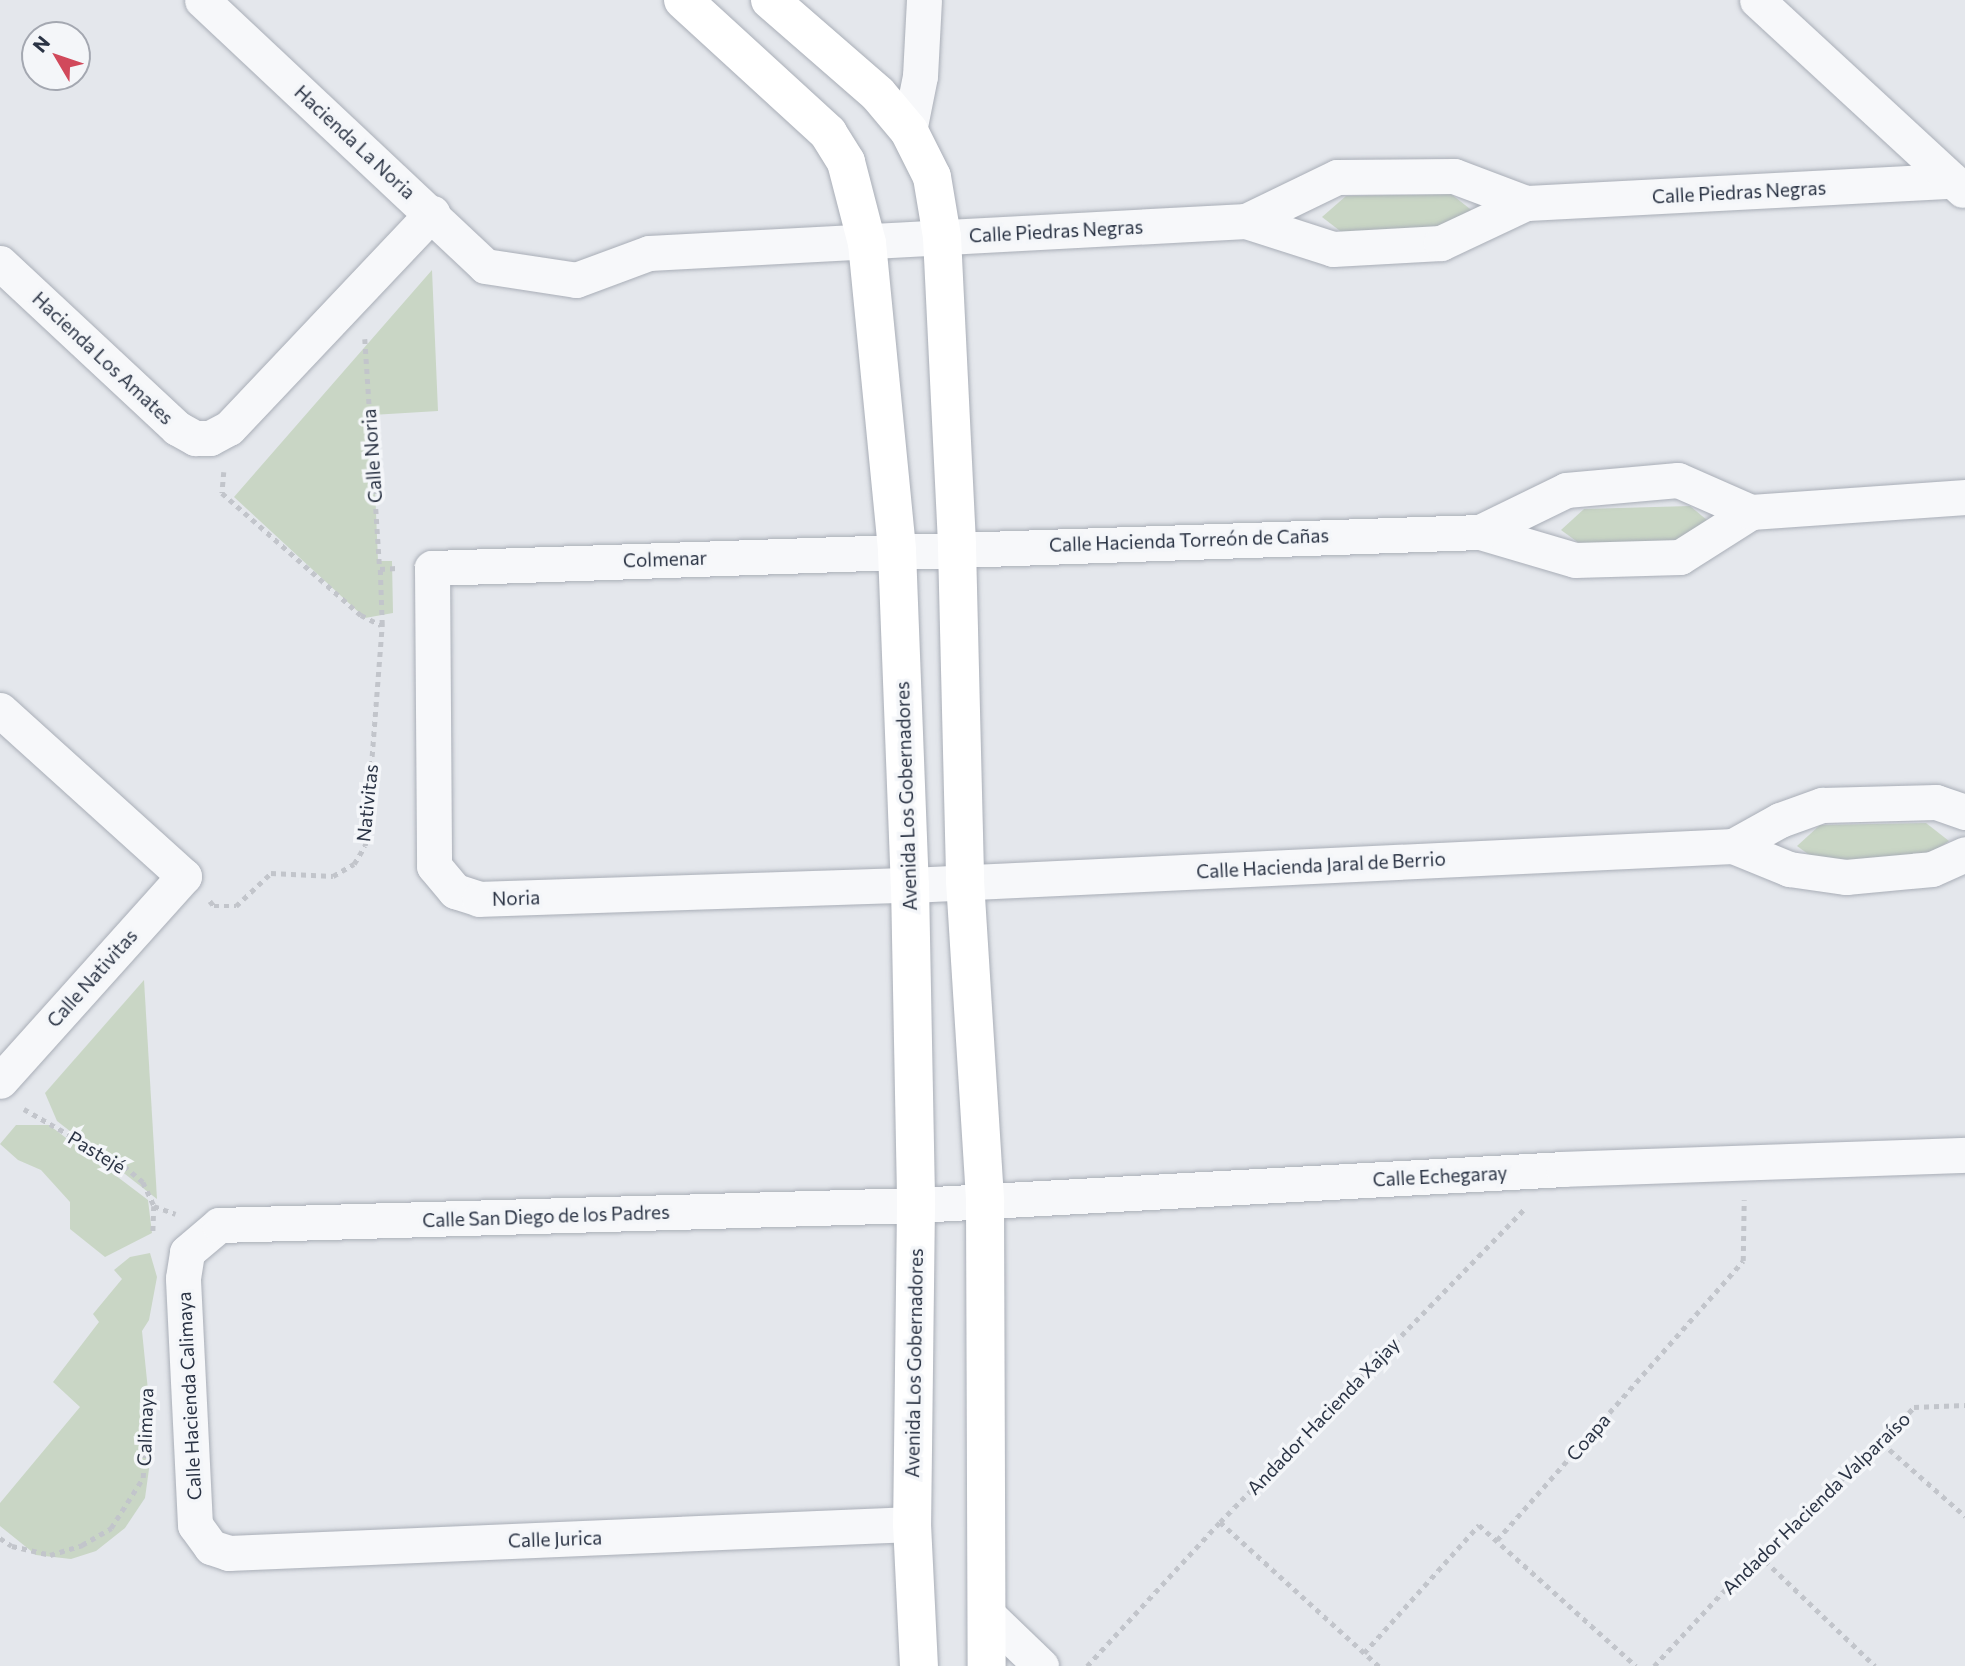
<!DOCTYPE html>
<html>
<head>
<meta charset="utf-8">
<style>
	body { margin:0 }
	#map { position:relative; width:1965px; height:1666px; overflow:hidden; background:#e4e7ec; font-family:Commissioner,sans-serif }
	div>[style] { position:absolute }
	.green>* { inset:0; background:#c9d6c5 }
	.path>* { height:4.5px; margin-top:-2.25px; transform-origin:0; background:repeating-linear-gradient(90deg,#c2c5cb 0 5px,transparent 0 10px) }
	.roads { filter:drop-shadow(0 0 2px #a9aeb7) drop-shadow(0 0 2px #a9aeb7) }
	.street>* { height:35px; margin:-17.5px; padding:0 17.5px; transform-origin:17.5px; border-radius:17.5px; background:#f7f8fa }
	.secondary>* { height:38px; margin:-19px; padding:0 19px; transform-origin:19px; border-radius:19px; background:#fff }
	span { translate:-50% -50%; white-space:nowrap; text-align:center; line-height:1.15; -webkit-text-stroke:7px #f4f6f9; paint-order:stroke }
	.street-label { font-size:19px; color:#2b3445 }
	.north { position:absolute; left:21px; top:21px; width:70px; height:70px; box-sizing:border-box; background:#f4f6f9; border:2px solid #a4a8b1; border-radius:50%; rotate:309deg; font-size:19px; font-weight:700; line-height:28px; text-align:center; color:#2b3445 }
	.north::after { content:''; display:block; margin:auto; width:24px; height:32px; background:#d1495b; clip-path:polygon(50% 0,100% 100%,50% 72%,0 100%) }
</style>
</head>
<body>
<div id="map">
	<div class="green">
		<div style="clip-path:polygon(1451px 194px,1474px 212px,1445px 233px,1344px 234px,1322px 217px,1346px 196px)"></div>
		<div style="clip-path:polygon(432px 270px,438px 411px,372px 415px,378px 561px,392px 561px,393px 613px,365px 618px,234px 497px)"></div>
		<div style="clip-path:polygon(1690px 506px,1713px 525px,1683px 545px,1583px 546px,1561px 530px,1584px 509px)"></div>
		<div style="clip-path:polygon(1926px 823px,1949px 841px,1920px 861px,1819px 862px,1797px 846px,1820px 825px)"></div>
		<div style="clip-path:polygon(144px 980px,157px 1199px,57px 1121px,45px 1093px)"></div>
		<div style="clip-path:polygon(16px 1125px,49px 1125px,148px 1200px,152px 1233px,105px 1257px,70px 1229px,70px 1202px,41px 1170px,18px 1160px,0 1144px)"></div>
		<div style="clip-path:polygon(150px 1253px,157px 1277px,149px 1320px,142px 1331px,153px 1440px,145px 1498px,125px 1528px,96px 1551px,71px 1559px,36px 1555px,0 1526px,0 1503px,80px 1407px,53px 1382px,99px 1322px,93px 1314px,122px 1279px,114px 1270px,130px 1257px)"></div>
	</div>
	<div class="path">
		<div style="left:365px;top:339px;width:230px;rotate:86.3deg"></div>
		<div style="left:380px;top:569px;width:17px;rotate:-3deg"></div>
		<div style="left:224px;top:472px;width:21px;rotate:95deg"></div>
		<div style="left:222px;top:493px;width:185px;rotate:41.3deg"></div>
		<div style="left:361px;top:615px;width:22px;rotate:27deg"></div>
		<div style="left:210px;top:901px;width:6px;rotate:51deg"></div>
		<div style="left:214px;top:906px;width:22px"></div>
		<div style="left:236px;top:906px;width:48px;rotate:-43.3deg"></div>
		<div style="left:271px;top:873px;width:62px;rotate:2.8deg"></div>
		<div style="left:333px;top:876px;width:24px;rotate:-30deg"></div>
		<div style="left:354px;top:864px;width:21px;rotate:-59deg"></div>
		<div style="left:365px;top:846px;width:222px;rotate:-85.6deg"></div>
		<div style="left:382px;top:625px;width:56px;rotate:-92deg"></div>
		<div style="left:24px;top:1109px;width:115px;rotate:29.7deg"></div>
		<div style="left:124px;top:1166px;width:25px;rotate:40deg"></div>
		<div style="left:143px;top:1182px;width:26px;rotate:65deg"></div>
		<div style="left:154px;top:1206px;width:28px;rotate:92deg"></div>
		<div style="left:154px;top:1206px;width:23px;rotate:20deg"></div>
		<div style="left:1882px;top:1443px;width:111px;rotate:41.3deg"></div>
		<div style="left:1220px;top:1522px;width:215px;rotate:42.2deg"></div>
		<div style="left:0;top:1538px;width:14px;rotate:34deg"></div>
		<div style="left:12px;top:1546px;width:39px;rotate:13deg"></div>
		<div style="left:50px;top:1555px;width:34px;rotate:-17deg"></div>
		<div style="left:82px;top:1545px;width:34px;rotate:-30deg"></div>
		<div style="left:111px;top:1528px;width:59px;rotate:-57.4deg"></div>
		<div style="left:143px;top:1478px;width:91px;rotate:-87.5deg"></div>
		<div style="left:1497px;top:1540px;width:372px;rotate:-48.6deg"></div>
		<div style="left:1743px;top:1261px;width:61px;rotate:-89.1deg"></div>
		<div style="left:1758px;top:1554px;width:162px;rotate:43.7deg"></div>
		<div style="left:1364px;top:1653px;width:172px;rotate:-48.1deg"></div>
		<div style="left:1479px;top:1525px;width:211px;rotate:41.9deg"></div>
		<div style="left:1087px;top:1666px;width:196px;rotate:-47.3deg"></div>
		<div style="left:1220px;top:1522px;width:436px;rotate:-45.8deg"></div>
		<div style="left:1654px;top:1666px;width:153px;rotate:-47.1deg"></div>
		<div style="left:1758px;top:1554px;width:166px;rotate:-41.8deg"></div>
		<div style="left:1882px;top:1443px;width:48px;rotate:-48.4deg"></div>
		<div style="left:1914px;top:1407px;width:51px;rotate:-2.2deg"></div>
	</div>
	<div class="roads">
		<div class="street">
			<div style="left:202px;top:0;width:388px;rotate:43.2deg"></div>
			<div style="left:485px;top:266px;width:92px;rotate:8.7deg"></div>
			<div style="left:576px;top:280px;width:78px;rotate:-20.3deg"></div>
			<div style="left:649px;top:253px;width:598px;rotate:-3.07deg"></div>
			<div style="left:1246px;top:221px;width:91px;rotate:17.8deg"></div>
			<div style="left:1333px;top:249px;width:108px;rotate:-3.2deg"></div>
			<div style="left:1441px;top:243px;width:94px;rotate:-25.2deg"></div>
			<div style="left:1526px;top:203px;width:427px;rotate:-3deg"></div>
			<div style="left:1757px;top:0;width:280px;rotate:42.7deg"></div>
			<div style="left:909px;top:131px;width:56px;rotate:-78.7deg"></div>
			<div style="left:920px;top:76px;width:76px;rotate:-87deg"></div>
			<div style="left:1246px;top:221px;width:101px;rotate:-25.8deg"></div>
			<div style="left:1337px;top:177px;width:117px;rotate:-0.5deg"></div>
			<div style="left:1454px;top:176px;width:77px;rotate:20.6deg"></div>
			<div style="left:0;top:263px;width:242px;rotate:43deg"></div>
			<div style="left:177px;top:428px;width:21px;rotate:29deg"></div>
			<div style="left:195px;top:438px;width:15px"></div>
			<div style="left:210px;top:438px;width:21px;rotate:-28deg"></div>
			<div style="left:229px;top:428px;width:296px;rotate:-46.6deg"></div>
			<div style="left:1751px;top:512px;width:84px;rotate:147.6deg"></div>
			<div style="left:1680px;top:557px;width:105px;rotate:178.4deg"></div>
			<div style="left:1575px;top:560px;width:99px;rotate:-163.6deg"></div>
			<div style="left:1480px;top:532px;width:1049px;rotate:178.03deg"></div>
			<div style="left:432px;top:568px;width:298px;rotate:89.6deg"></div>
			<div style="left:434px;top:866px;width:33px;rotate:50deg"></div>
			<div style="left:455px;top:891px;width:25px;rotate:18deg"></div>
			<div style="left:479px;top:899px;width:431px;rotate:-1.9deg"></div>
			<div style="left:910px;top:885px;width:824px;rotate:-2.71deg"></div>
			<div style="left:1733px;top:846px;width:61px;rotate:22.3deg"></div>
			<div style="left:1789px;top:869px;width:58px;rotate:8deg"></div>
			<div style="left:1846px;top:877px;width:86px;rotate:-5.3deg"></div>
			<div style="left:1932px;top:869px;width:36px;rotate:-24deg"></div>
			<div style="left:1480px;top:532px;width:96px;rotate:-26deg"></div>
			<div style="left:1566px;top:490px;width:112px;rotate:-5.1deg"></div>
			<div style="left:1678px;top:480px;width:80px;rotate:23.7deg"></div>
			<div style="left:1751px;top:512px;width:215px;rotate:-4deg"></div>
			<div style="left:0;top:710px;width:248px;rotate:42.1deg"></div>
			<div style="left:184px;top:876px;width:275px;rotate:131.9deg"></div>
			<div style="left:1733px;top:846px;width:54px;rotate:-29deg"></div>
			<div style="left:1780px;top:820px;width:45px;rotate:-19.7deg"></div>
			<div style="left:1822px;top:805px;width:114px;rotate:-1.5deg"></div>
			<div style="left:1936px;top:802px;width:31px;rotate:19deg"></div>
			<div style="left:912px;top:1524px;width:684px;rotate:177.57deg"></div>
			<div style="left:229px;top:1553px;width:19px;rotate:-162deg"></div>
			<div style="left:211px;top:1547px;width:27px;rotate:-126deg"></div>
			<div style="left:195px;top:1525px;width:247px;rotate:-92.8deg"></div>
			<div style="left:183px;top:1278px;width:26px;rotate:-81deg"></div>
			<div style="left:187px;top:1252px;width:42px;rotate:-40.2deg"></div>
			<div style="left:219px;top:1225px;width:697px;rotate:-1.64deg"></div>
			<div style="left:916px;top:1205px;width:648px;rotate:-3.18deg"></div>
			<div style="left:1563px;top:1169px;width:402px;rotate:-2deg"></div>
			<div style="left:987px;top:1614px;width:75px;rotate:43.9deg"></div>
		</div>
		<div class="secondary">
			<div style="left:683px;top:0;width:197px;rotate:42.5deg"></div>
			<div style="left:828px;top:133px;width:34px;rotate:58deg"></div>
			<div style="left:846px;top:162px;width:84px;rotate:75.5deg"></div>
			<div style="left:867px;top:243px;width:309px;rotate:84.4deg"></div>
			<div style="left:897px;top:551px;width:334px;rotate:87.8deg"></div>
			<div style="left:910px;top:885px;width:320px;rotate:88.9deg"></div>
			<div style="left:916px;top:1205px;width:319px;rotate:90.7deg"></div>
			<div style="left:912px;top:1524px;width:142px;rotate:87.2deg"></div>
			<div style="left:770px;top:0;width:143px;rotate:41deg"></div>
			<div style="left:878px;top:94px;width:48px;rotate:50deg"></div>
			<div style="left:909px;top:131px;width:51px;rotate:63.4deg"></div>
			<div style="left:932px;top:177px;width:61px;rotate:80.5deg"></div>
			<div style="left:942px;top:237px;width:310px;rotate:87.2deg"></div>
			<div style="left:957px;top:547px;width:334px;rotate:88.6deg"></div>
			<div style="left:965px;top:881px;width:322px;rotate:86.4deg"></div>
			<div style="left:985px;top:1202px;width:464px;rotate:89.8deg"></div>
		</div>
	</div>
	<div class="street-label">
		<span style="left:355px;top:142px;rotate:43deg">Hacienda La Noria</span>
		<span style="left:1739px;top:192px;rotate:-3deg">Calle Piedras Negras</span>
		<span style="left:1056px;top:231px;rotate:-3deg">Calle Piedras Negras</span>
		<span style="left:103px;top:358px;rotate:43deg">Hacienda Los Amates</span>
		<span style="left:372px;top:456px;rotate:-94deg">Calle Noria</span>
		<span style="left:1189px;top:540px;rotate:-2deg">Calle Hacienda Torreón de Cañas</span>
		<span style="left:665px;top:559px;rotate:-2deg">Colmenar</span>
		<span style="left:906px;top:796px;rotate:-92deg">Avenida Los Gobernadores</span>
		<span style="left:367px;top:803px;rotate:-84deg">Nativitas</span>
		<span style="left:1321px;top:865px;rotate:-3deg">Calle Hacienda Jaral de Berrio</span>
		<span style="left:516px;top:898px;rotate:-2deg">Noria</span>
		<span style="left:92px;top:978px;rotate:-48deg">Calle Nativitas</span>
		<span style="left:97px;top:1152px;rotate:31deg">Pastejé</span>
		<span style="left:1440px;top:1176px;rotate:-3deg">Calle Echegaray</span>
		<span style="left:546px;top:1216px;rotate:-2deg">Calle San Diego de los Padres</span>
		<span style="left:914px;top:1363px;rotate:-89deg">Avenida Los Gobernadores</span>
		<span style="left:189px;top:1396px;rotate:-93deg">Calle Hacienda Calimaya</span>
		<span style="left:1323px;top:1416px;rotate:-46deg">Andador Hacienda Xajay</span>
		<span style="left:145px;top:1427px;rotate:-88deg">Calimaya</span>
		<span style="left:1588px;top:1437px;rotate:-49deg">Coapa</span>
		<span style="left:1816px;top:1503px;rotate:-44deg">Andador Hacienda Valparaíso</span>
		<span style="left:555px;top:1539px;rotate:-2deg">Calle Jurica</span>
	</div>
	<div class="north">N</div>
</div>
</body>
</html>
